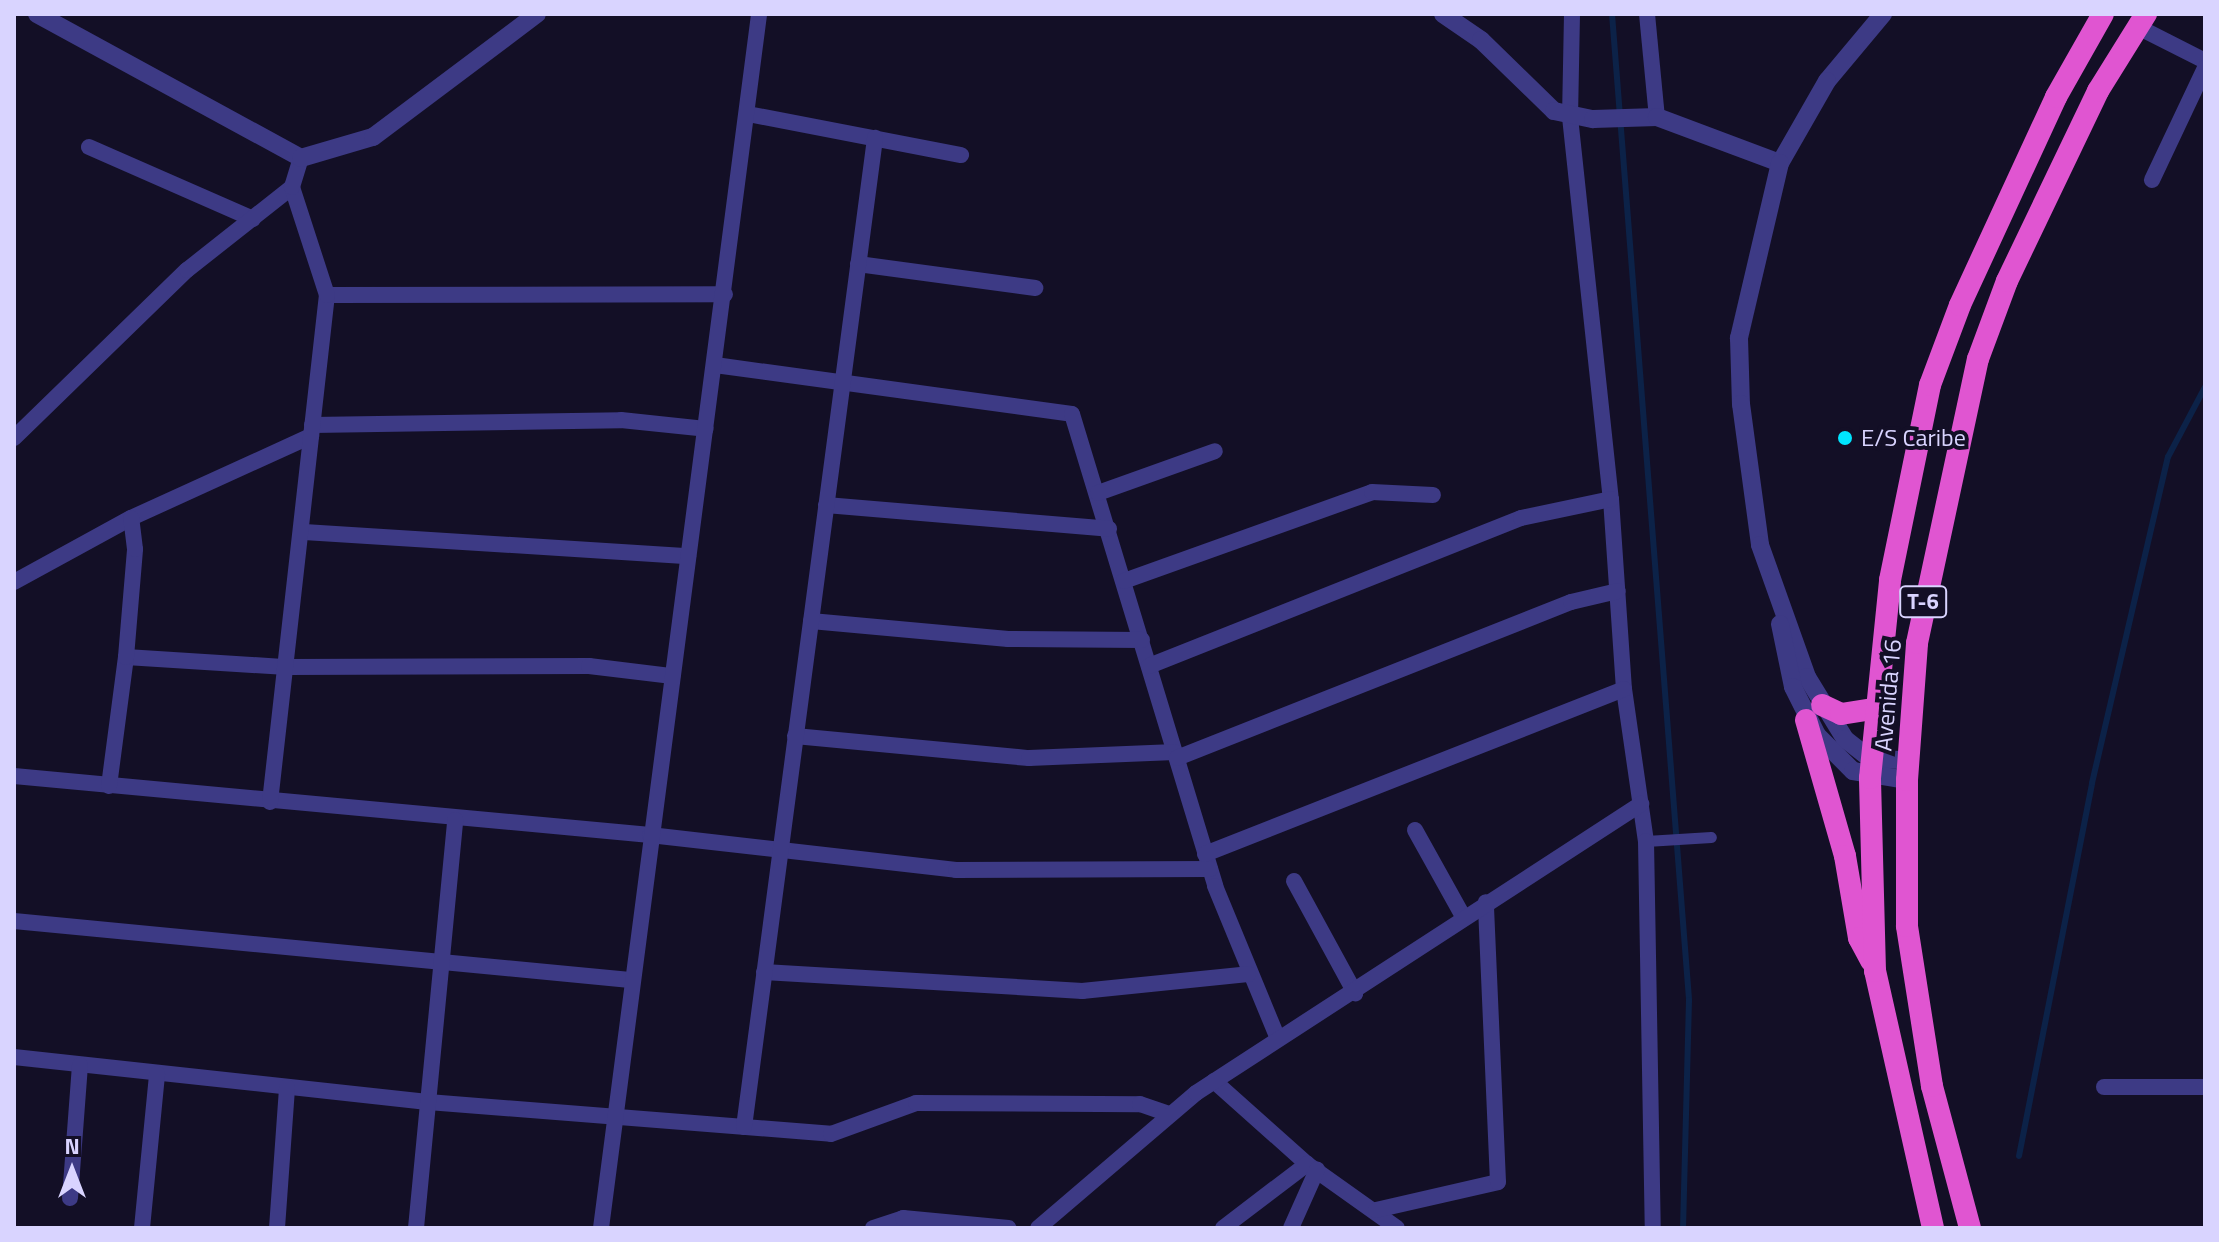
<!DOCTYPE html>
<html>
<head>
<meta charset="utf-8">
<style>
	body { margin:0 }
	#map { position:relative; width:2219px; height:1242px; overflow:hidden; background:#130f26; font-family:"Titillium Web",sans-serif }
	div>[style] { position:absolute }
	.stream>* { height:6px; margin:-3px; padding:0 3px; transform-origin:3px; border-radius:3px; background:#0c2248 }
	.pedestrian>* { height:11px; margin:-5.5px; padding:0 5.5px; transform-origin:5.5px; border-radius:5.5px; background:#3d3a85 }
	.minor>* { height:16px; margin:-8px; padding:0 8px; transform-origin:8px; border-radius:8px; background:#3d3a85 }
	.tertiary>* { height:18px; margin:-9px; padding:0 9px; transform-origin:9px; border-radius:9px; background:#3d3a85 }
	.trunk>* { height:22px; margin:-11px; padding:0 11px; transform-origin:11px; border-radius:11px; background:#e055d1 }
	.dots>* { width:22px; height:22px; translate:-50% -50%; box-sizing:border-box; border:4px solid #130f26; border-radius:50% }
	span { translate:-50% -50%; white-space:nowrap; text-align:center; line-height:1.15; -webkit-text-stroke:8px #130f26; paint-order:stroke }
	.shield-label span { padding:2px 6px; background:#130f26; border:2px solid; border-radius:6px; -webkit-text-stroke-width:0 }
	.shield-label { font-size:22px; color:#d9d4ff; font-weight:700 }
	.poi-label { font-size:24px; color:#d9d4ff }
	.left { translate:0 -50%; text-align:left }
	.street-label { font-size:24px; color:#d9d4ff }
	.frame { position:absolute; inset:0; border:16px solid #d9d4ff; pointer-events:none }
	.north { position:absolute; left:32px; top:1130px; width:80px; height:80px; -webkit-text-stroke:6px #130f26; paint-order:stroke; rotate:0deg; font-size:22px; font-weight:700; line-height:32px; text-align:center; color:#d9d4ff }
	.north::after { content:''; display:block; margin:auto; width:28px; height:36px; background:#d9d4ff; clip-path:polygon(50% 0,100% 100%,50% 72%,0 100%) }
</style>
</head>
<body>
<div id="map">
	<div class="stream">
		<div style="left:1612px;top:14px;width:989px;rotate:85.53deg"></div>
		<div style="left:1689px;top:1000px;width:228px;rotate:91.5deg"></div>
		<div style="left:2019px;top:1156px;width:380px;rotate:-78.9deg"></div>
		<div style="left:2092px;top:783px;width:335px;rotate:-76.9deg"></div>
		<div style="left:2168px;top:457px;width:79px;rotate:-62.1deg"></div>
	</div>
	<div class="pedestrian">
		<div style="left:1646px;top:841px;width:65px;rotate:-3.5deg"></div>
	</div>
	<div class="minor">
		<div style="left:1572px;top:14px;width:103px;rotate:91.1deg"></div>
		<div style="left:1570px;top:117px;width:384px;rotate:83.9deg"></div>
		<div style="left:1611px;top:499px;width:190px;rotate:86.1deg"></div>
		<div style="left:1624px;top:689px;width:154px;rotate:81.8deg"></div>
		<div style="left:1646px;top:841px;width:387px;rotate:89deg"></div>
		<div style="left:1647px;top:14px;width:103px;rotate:84.5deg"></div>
		<div style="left:2138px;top:27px;width:75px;rotate:26.9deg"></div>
		<div style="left:748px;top:114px;width:217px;rotate:10.9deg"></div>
		<div style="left:89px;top:147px;width:179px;rotate:23.7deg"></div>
		<div style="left:2152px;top:180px;width:124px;rotate:-64.7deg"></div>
		<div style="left:858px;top:264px;width:179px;rotate:7.7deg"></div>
		<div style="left:327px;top:295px;width:398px;rotate:-0.1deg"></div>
		<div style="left:715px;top:365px;width:360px;rotate:7.8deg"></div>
		<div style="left:1072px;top:414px;width:493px;rotate:73.1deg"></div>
		<div style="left:1215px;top:886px;width:165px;rotate:67.6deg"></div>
		<div style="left:312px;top:425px;width:309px;rotate:-0.9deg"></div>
		<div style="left:621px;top:420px;width:85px;rotate:6deg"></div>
		<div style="left:14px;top:438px;width:241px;rotate:-44.2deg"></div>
		<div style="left:187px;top:270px;width:134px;rotate:-38.3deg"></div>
		<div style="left:1098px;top:493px;width:124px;rotate:-19.7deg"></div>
		<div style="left:826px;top:505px;width:284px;rotate:4.8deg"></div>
		<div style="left:304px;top:532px;width:385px;rotate:3.6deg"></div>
		<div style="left:1124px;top:581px;width:263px;rotate:-19.7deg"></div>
		<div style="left:1372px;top:492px;width:61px;rotate:2.8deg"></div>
		<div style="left:14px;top:582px;width:133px;rotate:-28.7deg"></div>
		<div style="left:131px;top:518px;width:198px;rotate:-24.5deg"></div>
		<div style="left:811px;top:621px;width:198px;rotate:5.2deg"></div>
		<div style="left:1008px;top:639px;width:134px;rotate:0.4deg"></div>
		<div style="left:126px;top:657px;width:161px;rotate:3.6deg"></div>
		<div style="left:287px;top:667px;width:302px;rotate:-0.2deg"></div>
		<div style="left:589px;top:666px;width:84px;rotate:6.9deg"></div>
		<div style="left:1149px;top:666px;width:400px;rotate:-21.7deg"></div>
		<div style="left:1521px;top:518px;width:92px;rotate:-11.9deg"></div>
		<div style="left:795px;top:736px;width:235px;rotate:5.4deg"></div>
		<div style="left:1029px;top:758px;width:146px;rotate:-2.4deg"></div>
		<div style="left:1177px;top:758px;width:424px;rotate:-21.6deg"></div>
		<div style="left:1571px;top:602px;width:48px;rotate:-13.2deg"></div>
		<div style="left:14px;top:776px;width:639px;rotate:5.3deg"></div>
		<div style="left:650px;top:835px;width:308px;rotate:6.5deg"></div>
		<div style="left:956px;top:870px;width:254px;rotate:-0.2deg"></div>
		<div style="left:109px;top:786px;width:130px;rotate:-82.5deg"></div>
		<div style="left:126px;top:657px;width:108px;rotate:-85.2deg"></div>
		<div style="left:135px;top:549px;width:31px;rotate:-97deg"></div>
		<div style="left:270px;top:802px;width:510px;rotate:-83.59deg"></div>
		<div style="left:327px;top:295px;width:114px;rotate:-108deg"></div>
		<div style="left:292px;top:187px;width:30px;rotate:-73deg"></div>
		<div style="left:1415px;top:830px;width:101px;rotate:60.9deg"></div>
		<div style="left:1205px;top:854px;width:450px;rotate:-21.5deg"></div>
		<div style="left:1294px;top:881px;width:128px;rotate:61.4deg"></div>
		<div style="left:14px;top:921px;width:619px;rotate:5.47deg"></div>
		<div style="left:764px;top:972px;width:319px;rotate:3.4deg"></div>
		<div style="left:1082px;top:991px;width:167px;rotate:-5.8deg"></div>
		<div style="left:14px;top:1057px;width:416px;rotate:6.2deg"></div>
		<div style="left:428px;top:1102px;width:404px;rotate:4.5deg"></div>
		<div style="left:831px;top:1134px;width:90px;rotate:-20deg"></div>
		<div style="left:916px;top:1103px;width:224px;rotate:0.3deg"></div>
		<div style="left:1140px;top:1104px;width:31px;rotate:19deg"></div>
		<div style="left:1214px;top:1081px;width:125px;rotate:41.7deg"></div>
		<div style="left:1307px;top:1164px;width:110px;rotate:35.4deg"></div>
		<div style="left:2104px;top:1087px;width:101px"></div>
		<div style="left:744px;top:1127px;width:998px;rotate:-82.45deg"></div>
		<div style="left:70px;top:1198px;width:133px;rotate:-85.7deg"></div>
		<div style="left:1376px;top:1210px;width:125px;rotate:-12.9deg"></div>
		<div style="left:1498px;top:1182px;width:280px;rotate:-92.5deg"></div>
		<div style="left:142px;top:1228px;width:155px;rotate:-84.4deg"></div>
		<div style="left:277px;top:1228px;width:141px;rotate:-85.9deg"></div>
		<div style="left:416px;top:1228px;width:410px;rotate:-84.5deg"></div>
		<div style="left:601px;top:1228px;width:1224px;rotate:-82.58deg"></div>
		<div style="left:873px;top:1228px;width:32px;rotate:-18deg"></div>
		<div style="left:903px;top:1218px;width:106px;rotate:5.4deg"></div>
		<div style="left:1038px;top:1228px;width:208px;rotate:-40.5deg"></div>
		<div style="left:1196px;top:1093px;width:531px;rotate:-33deg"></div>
		<div style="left:1223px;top:1228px;width:106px;rotate:-37.3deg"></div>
		<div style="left:1291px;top:1228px;width:64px;rotate:-65.9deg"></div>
	</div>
	<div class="tertiary">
		<div style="left:37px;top:14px;width:301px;rotate:28.6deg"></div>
		<div style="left:301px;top:158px;width:75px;rotate:-16.3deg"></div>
		<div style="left:373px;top:137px;width:205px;rotate:-36.9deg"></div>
		<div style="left:1443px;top:14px;width:46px;rotate:34.4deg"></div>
		<div style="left:1481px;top:40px;width:102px;rotate:44.2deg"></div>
		<div style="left:1554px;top:111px;width:40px;rotate:12deg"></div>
		<div style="left:1593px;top:119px;width:64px;rotate:-1.8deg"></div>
		<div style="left:1657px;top:117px;width:131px;rotate:20.5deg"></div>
		<div style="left:1883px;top:14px;width:87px;rotate:129.9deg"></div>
		<div style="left:1827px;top:81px;width:95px;rotate:119.8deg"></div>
		<div style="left:1780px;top:163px;width:180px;rotate:103.2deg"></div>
		<div style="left:1739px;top:338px;width:66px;rotate:88.3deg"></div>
		<div style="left:1741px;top:404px;width:142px;rotate:82.3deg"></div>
		<div style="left:1760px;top:545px;width:140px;rotate:70.4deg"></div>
		<div style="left:1807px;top:677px;width:73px;rotate:58.5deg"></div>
		<div style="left:1845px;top:739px;width:33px;rotate:38deg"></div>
		<div style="left:1871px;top:759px;width:38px;rotate:2deg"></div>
		<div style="left:1780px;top:624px;width:64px;rotate:78.3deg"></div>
		<div style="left:1793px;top:687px;width:54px;rotate:63.4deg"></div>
		<div style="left:1817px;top:735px;width:51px;rotate:45deg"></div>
		<div style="left:1853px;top:771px;width:55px;rotate:9.5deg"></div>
	</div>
	<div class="trunk">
		<div style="left:1822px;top:705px;width:21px;rotate:25deg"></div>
		<div style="left:1841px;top:714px;width:32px;rotate:-9deg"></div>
		<div style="left:1806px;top:720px;width:141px;rotate:74deg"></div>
		<div style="left:1845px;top:856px;width:83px;rotate:80.3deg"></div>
		<div style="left:1859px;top:938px;width:26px;rotate:62deg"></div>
		<div style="left:1933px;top:1228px;width:263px;rotate:-102.7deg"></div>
		<div style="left:1875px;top:971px;width:193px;rotate:-91.5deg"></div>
		<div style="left:1870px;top:778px;width:199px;rotate:-84.2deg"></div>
		<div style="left:1890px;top:580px;width:199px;rotate:-78.4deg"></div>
		<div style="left:1930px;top:385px;width:85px;rotate:-69.4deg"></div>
		<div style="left:1960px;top:305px;width:229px;rotate:-65.2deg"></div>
		<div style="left:2056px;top:97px;width:95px;rotate:-60.5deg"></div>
		<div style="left:1970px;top:1228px;width:147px;rotate:-105deg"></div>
		<div style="left:1932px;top:1086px;width:162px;rotate:-98.9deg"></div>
		<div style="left:1907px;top:926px;width:146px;rotate:-90deg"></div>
		<div style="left:1907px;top:780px;width:137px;rotate:-85.8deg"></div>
		<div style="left:1917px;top:643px;width:290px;rotate:-77.9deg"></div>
		<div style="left:1978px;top:359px;width:83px;rotate:-69.6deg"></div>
		<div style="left:2007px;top:281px;width:211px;rotate:-64.4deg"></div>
		<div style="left:2098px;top:91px;width:91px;rotate:-58.1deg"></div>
	</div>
	<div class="dots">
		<div style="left:1845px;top:438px;background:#00e5ff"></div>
	</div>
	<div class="shield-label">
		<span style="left:1923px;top:602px">T-6</span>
	</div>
	<div class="poi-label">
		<span class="left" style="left:1861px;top:438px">E/S Caribe</span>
	</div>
	<div class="street-label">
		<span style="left:1888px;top:695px;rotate:-85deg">Avenida 16</span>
	</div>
	<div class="frame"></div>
	<div class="north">N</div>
</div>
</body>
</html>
